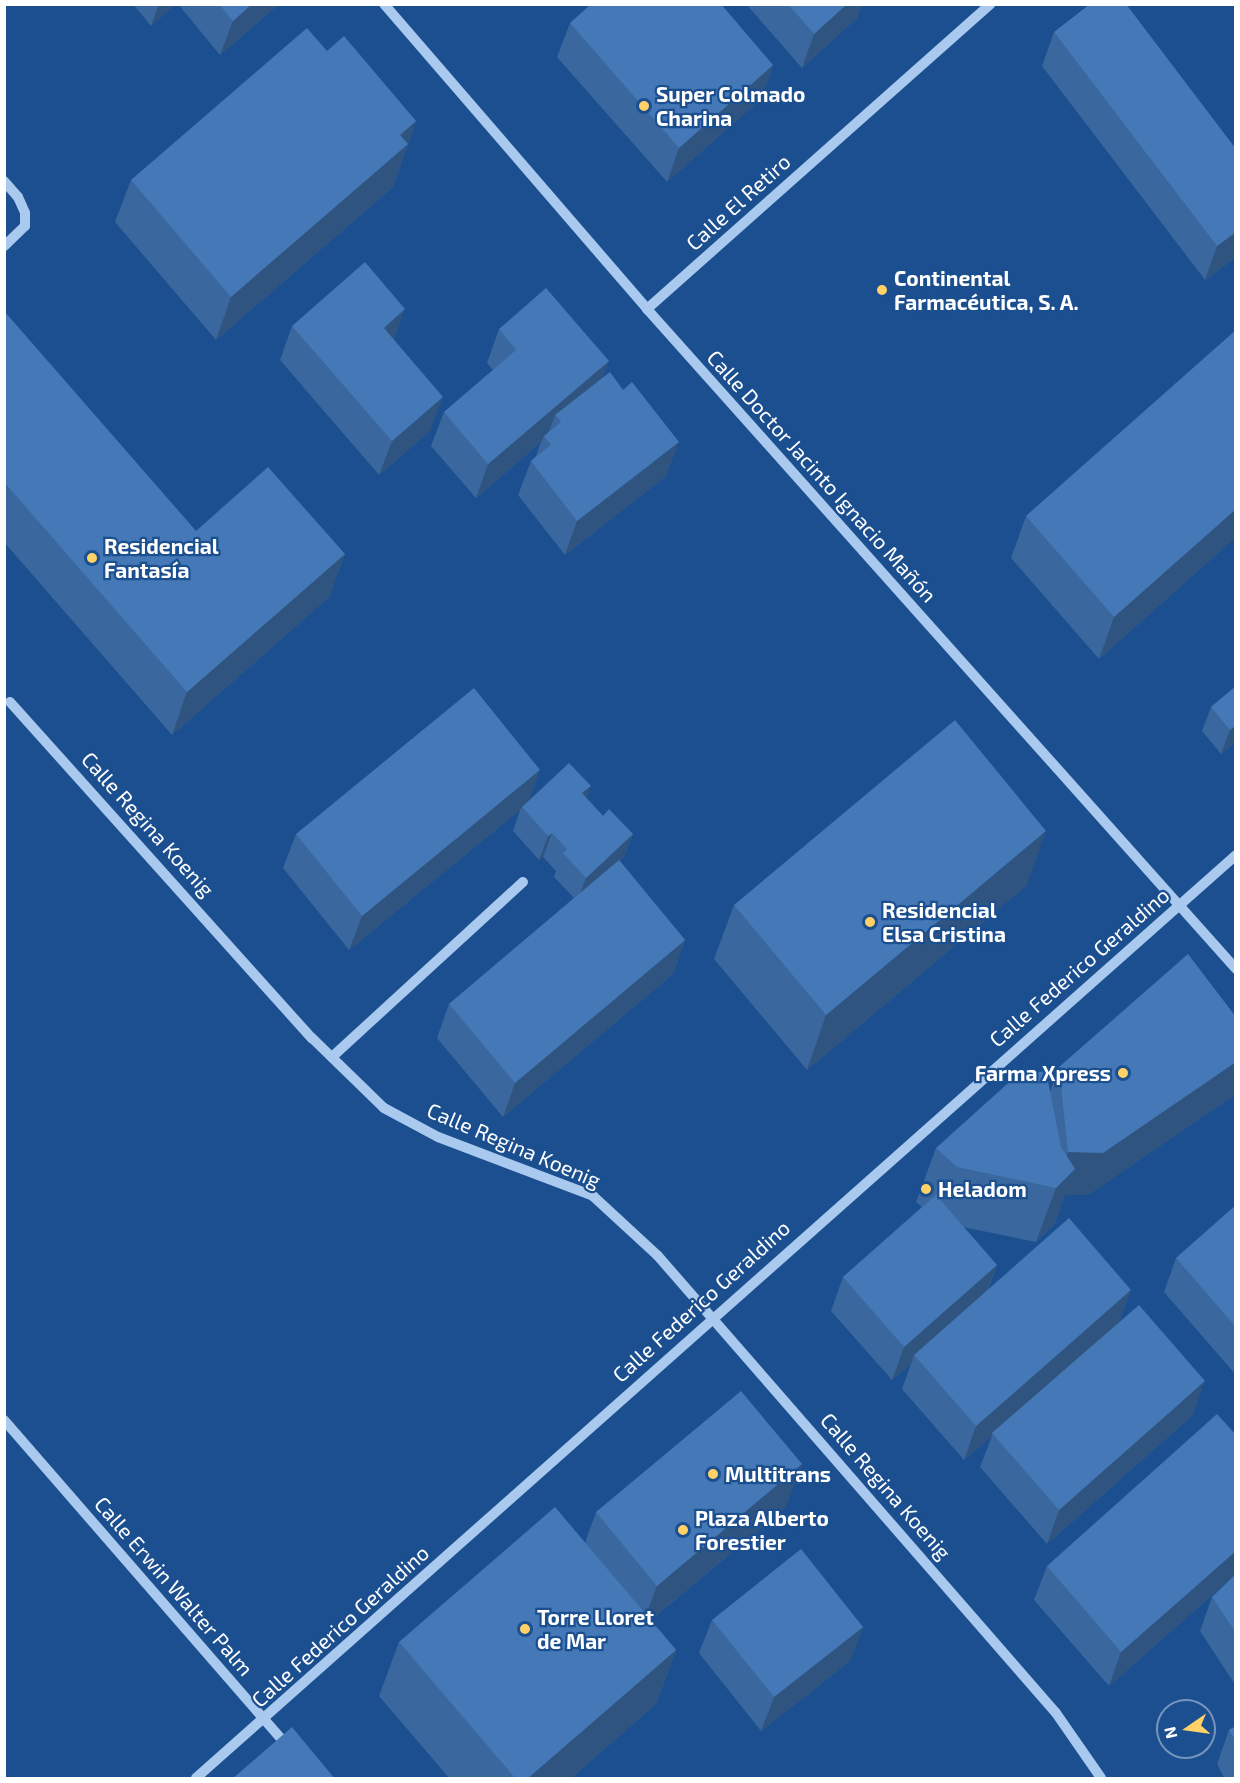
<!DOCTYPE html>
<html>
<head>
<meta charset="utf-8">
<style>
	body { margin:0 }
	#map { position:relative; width:1240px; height:1783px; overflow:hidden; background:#1b4f8f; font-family:"Exo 2",sans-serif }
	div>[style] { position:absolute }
	.minor>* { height:10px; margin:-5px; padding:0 5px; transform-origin:5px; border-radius:5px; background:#a9c9ee }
	.wall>* { inset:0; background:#3a679d }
	.shaded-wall>* { inset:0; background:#305480 }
	.building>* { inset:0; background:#4478b7 }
	.dots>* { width:16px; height:16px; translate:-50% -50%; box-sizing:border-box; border:3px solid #1b4f8f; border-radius:50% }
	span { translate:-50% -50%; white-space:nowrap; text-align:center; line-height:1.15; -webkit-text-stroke:4.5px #1b4f8f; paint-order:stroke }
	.poi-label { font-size:21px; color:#fff; font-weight:700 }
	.left { translate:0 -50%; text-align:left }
	.right { translate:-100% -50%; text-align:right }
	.street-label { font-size:21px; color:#fff }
	.frame { position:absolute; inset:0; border:6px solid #fff; pointer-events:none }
	.north { position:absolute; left:1156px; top:1699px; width:60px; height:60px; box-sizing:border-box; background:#1b4f8f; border:2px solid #7695bc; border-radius:50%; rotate:257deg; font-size:16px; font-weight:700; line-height:24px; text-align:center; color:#fff }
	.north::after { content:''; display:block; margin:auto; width:21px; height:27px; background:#ffd166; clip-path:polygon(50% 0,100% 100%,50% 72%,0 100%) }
</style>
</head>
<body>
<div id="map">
	<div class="minor">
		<div style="left:384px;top:4px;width:403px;rotate:49.2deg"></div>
		<div style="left:647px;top:309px;width:885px;rotate:48.25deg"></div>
		<div style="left:4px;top:181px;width:21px;rotate:49deg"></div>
		<div style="left:18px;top:197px;width:17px;rotate:66deg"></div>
		<div style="left:25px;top:213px;width:13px;rotate:90deg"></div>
		<div style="left:25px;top:226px;width:29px;rotate:136deg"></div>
		<div style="left:647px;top:309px;width:459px;rotate:-41.6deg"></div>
		<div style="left:10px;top:702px;width:452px;rotate:48.1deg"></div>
		<div style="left:312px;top:1038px;width:100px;rotate:44.2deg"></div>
		<div style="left:384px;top:1108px;width:61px;rotate:28.2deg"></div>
		<div style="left:438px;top:1137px;width:166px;rotate:20.8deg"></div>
		<div style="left:593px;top:1196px;width:88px;rotate:42.7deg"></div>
		<div style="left:658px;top:1256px;width:606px;rotate:48.95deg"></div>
		<div style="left:1056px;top:1713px;width:79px;rotate:55.3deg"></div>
		<div style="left:332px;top:1057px;width:259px;rotate:-42.5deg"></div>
		<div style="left:4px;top:1420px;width:435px;rotate:49deg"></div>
		<div style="left:196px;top:1778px;width:1391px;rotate:-41.59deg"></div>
	</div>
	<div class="wall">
		<div style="clip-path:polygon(133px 4px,175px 4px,151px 26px)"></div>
		<div style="clip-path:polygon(178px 4px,279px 4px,220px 55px)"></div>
		<div style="clip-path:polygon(746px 4px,862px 4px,857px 18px,802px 68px)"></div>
		<div style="clip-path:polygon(570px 23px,773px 65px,761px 99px,667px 182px,557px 57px)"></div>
		<div style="clip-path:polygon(1054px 32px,1236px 149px,1236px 257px,1205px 280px,1042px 66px)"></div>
		<div style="clip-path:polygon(327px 51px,416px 121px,393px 187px,216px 340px,115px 222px,131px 180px)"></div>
		<div style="clip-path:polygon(4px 311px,196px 531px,345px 554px,329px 597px,172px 735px,4px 542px)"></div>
		<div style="clip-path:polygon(292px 326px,394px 340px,430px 431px,379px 475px,280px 360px)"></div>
		<div style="clip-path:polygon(499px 329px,609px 361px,602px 378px,666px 476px,565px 555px,518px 495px,531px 461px,536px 456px,541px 442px,476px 498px,431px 446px,444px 412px,493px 370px,487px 363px)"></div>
		<div style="clip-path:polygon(1236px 330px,1236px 537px,1099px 659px,1011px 558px,1026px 516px)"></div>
		<div style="clip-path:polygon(1236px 686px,1236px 742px,1221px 754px,1202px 731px,1211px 707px)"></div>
		<div style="clip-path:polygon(586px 798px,603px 816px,633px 834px,624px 857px,620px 861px,685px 940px,673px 974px,503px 1117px,437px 1038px,449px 1004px,574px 898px,554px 877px,556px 871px,543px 857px,539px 860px,513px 831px,520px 810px,349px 950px,283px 868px,296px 834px,529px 800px)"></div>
		<div style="clip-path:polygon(1027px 885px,807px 1070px,714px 959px,734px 905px)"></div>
		<div style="clip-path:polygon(1236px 1017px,1236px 1094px,1088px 1195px,1065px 1194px,1055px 1223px,1036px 1242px,963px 1227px,997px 1265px,988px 1290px,1120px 1321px,1193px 1415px,1047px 1544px,980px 1467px,992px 1436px,964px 1460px,902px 1389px,911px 1364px,892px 1380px,831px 1311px,843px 1277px,922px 1207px,916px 1202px,936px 1148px,1050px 1092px,1059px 1067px)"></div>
		<div style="clip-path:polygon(1236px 1205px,1236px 1375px,1164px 1292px,1176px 1258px)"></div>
		<div style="clip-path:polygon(786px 1507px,651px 1620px,676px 1650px,656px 1704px,570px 1779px,450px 1779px,379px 1696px,399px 1642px,585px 1543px,596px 1512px)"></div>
		<div style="clip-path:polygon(1047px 1566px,1236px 1574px,1109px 1686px,1034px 1600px)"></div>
		<div style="clip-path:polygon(1236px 1574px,1236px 1686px,1200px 1631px,1212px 1597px)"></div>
		<div style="clip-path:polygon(712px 1620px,863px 1627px,850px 1661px,761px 1731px,699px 1653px)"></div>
		<div style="clip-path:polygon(1236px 1726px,1236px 1779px,1225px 1779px,1217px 1764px,1229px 1730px)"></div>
	</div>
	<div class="shaded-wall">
		<div style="clip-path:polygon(159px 4px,175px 4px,151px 26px)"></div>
		<div style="clip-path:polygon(252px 4px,279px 4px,220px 55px,233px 21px)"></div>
		<div style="clip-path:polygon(847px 4px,862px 4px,857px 18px,802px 68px,814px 34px)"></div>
		<div style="clip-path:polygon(773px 65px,761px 99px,667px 182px,679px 148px)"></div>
		<div style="clip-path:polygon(416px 121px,393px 187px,216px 340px,231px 297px,400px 135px)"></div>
		<div style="clip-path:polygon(1236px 232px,1236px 257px,1205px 280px,1217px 246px)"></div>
		<div style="clip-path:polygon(405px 309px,393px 343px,384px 328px)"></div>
		<div style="clip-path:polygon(609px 361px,596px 395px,561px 422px,555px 415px,547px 437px,544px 436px,541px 442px,476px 498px,488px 464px)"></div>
		<div style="clip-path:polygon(443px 397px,430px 431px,379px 475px,392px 441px)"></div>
		<div style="clip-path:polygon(679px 442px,666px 476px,565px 555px,577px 521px)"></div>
		<div style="clip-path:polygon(1236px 509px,1236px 537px,1099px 659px,1114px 617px)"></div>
		<div style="clip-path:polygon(345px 554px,329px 597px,172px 735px,187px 692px)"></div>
		<div style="clip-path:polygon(1236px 725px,1236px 742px,1221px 754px,1230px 730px)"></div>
		<div style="clip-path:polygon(540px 770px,528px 804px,522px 807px,520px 810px,349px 950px,362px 916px)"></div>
		<div style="clip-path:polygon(591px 786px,582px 810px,582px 793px)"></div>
		<div style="clip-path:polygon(1046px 831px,1027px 885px,807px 1070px,826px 1015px)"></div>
		<div style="clip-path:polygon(552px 833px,543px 857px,539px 860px,548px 836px)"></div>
		<div style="clip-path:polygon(633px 834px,624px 857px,577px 902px,586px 878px)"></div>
		<div style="clip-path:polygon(685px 940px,673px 974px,503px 1117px,515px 1083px)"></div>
		<div style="clip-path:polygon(1236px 1062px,1236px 1094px,1088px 1195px,1065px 1195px,1055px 1223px,1036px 1242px,1056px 1188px,1055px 1188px,1068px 1152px)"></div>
		<div style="clip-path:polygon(997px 1265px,984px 1299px,914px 1355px,911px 1364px,892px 1380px,904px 1347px)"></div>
		<div style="clip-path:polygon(1131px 1290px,1119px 1324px,992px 1433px,992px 1436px,964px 1460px,976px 1426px)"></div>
		<div style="clip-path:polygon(1205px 1381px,1193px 1415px,1047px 1544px,1059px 1510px)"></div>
		<div style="clip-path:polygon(802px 1464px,786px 1507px,641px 1628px,657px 1586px)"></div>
		<div style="clip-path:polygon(1236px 1551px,1236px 1574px,1109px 1686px,1121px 1652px)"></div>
		<div style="clip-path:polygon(863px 1627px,850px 1661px,761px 1731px,774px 1697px)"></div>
		<div style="clip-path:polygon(676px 1650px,656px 1704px,570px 1779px,527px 1779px)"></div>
	</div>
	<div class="building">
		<div style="clip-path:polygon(219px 4px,252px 4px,233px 21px)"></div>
		<div style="clip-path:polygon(591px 4px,721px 4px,773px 65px,679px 148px,570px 23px)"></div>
		<div style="clip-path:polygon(788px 4px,847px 4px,814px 34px)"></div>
		<div style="clip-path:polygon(1090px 4px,1126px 4px,1236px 149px,1236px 232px,1217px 246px,1054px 32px)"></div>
		<div style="clip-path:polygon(307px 28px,327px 51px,344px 36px,416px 121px,400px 135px,408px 144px,231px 297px,131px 180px)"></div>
		<div style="clip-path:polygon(365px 262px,405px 309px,384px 328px,443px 397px,392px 441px,292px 326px)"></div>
		<div style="clip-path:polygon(546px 288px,609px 361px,488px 464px,444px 412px,516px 350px,499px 329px)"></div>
		<div style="clip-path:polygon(4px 311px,196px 531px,268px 467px,345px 554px,187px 692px,4px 482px)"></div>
		<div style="clip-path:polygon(1236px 330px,1236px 509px,1114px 617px,1026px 516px)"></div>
		<div style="clip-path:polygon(610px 372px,623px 390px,632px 382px,679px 442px,577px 521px,531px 461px,551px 445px,544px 436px,561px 422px,555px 415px)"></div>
		<div style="clip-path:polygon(1236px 686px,1236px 725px,1230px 730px,1211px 707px)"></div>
		<div style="clip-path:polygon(474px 688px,540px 770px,362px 916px,296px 834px)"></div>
		<div style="clip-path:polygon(955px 720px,1046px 831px,826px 1015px,734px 905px)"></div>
		<div style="clip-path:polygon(569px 763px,591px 786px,582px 793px,603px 816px,609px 809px,633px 834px,586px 878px,563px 853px,567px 849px,552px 833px,548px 836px,522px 807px)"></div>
		<div style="clip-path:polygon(619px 860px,685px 940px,515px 1083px,449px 1004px)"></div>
		<div style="clip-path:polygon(1188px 954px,1236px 1017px,1236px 1062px,1103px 1153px,1068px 1152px,1059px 1067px)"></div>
		<div style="clip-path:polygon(1046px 1071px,1061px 1147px,1075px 1169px,1056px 1188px,957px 1167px,936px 1148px,1016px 1076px)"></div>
		<div style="clip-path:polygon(936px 1195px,997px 1265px,904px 1347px,843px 1277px)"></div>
		<div style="clip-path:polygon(1236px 1205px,1236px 1327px,1176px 1258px)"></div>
		<div style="clip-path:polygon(1069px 1218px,1131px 1290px,976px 1426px,914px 1355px)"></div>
		<div style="clip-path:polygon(1139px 1305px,1205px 1381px,1059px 1510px,992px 1433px)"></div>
		<div style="clip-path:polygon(741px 1391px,802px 1464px,657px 1586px,596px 1512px)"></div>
		<div style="clip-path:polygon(1217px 1414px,1236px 1435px,1236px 1551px,1121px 1652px,1047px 1566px)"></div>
		<div style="clip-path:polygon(555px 1507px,676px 1650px,527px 1779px,516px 1779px,399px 1642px)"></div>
		<div style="clip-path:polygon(801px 1549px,863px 1627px,774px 1697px,712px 1620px)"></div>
		<div style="clip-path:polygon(1236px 1574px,1236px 1633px,1212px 1597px)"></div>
		<div style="clip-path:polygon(1236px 1726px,1236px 1741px,1229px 1730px)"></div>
		<div style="clip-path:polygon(292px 1727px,335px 1779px,232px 1779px)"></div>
	</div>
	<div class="dots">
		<div style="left:644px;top:106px;background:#ffd166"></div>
		<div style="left:882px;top:290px;background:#ffd166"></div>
		<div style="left:92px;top:558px;background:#ffd166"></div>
		<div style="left:870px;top:922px;background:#ffd166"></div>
		<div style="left:1123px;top:1073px;background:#ffd166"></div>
		<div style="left:926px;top:1189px;background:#ffd166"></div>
		<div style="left:713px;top:1474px;background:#ffd166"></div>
		<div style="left:683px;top:1530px;background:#ffd166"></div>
		<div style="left:525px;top:1629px;background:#ffd166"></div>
	</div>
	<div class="poi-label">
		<span class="left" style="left:656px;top:106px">Super Colmado<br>Charina</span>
		<span class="left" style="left:894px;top:290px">Continental<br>Farmacéutica, S. A.</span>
		<span class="left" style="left:104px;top:558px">Residencial<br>Fantasía</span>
		<span class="left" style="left:882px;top:922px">Residencial<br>Elsa Cristina</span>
		<span class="right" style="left:1111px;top:1073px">Farma Xpress</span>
		<span class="left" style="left:938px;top:1189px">Heladom</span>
		<span class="left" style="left:725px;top:1474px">Multitrans</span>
		<span class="left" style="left:695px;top:1530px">Plaza Alberto<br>Forestier</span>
		<span class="left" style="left:537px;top:1629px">Torre Lloret<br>de Mar</span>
	</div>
	<div class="street-label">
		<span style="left:738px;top:202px;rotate:-42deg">Calle El Retiro</span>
		<span style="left:822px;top:476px;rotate:48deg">Calle Doctor Jacinto Ignacio Mañón</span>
		<span style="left:148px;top:824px;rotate:48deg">Calle Regina Koenig</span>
		<span style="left:1079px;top:967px;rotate:-41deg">Calle Federico Geraldino</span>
		<span style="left:514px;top:1145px;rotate:23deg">Calle Regina Koenig</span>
		<span style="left:701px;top:1301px;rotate:-42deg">Calle Federico Geraldino</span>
		<span style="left:886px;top:1486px;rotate:49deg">Calle Regina Koenig</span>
		<span style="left:174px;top:1586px;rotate:49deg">Calle Erwin Walter Palm</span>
		<span style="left:340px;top:1626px;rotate:-42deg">Calle Federico Geraldino</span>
	</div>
	<div class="frame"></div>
	<div class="north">N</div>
</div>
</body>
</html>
